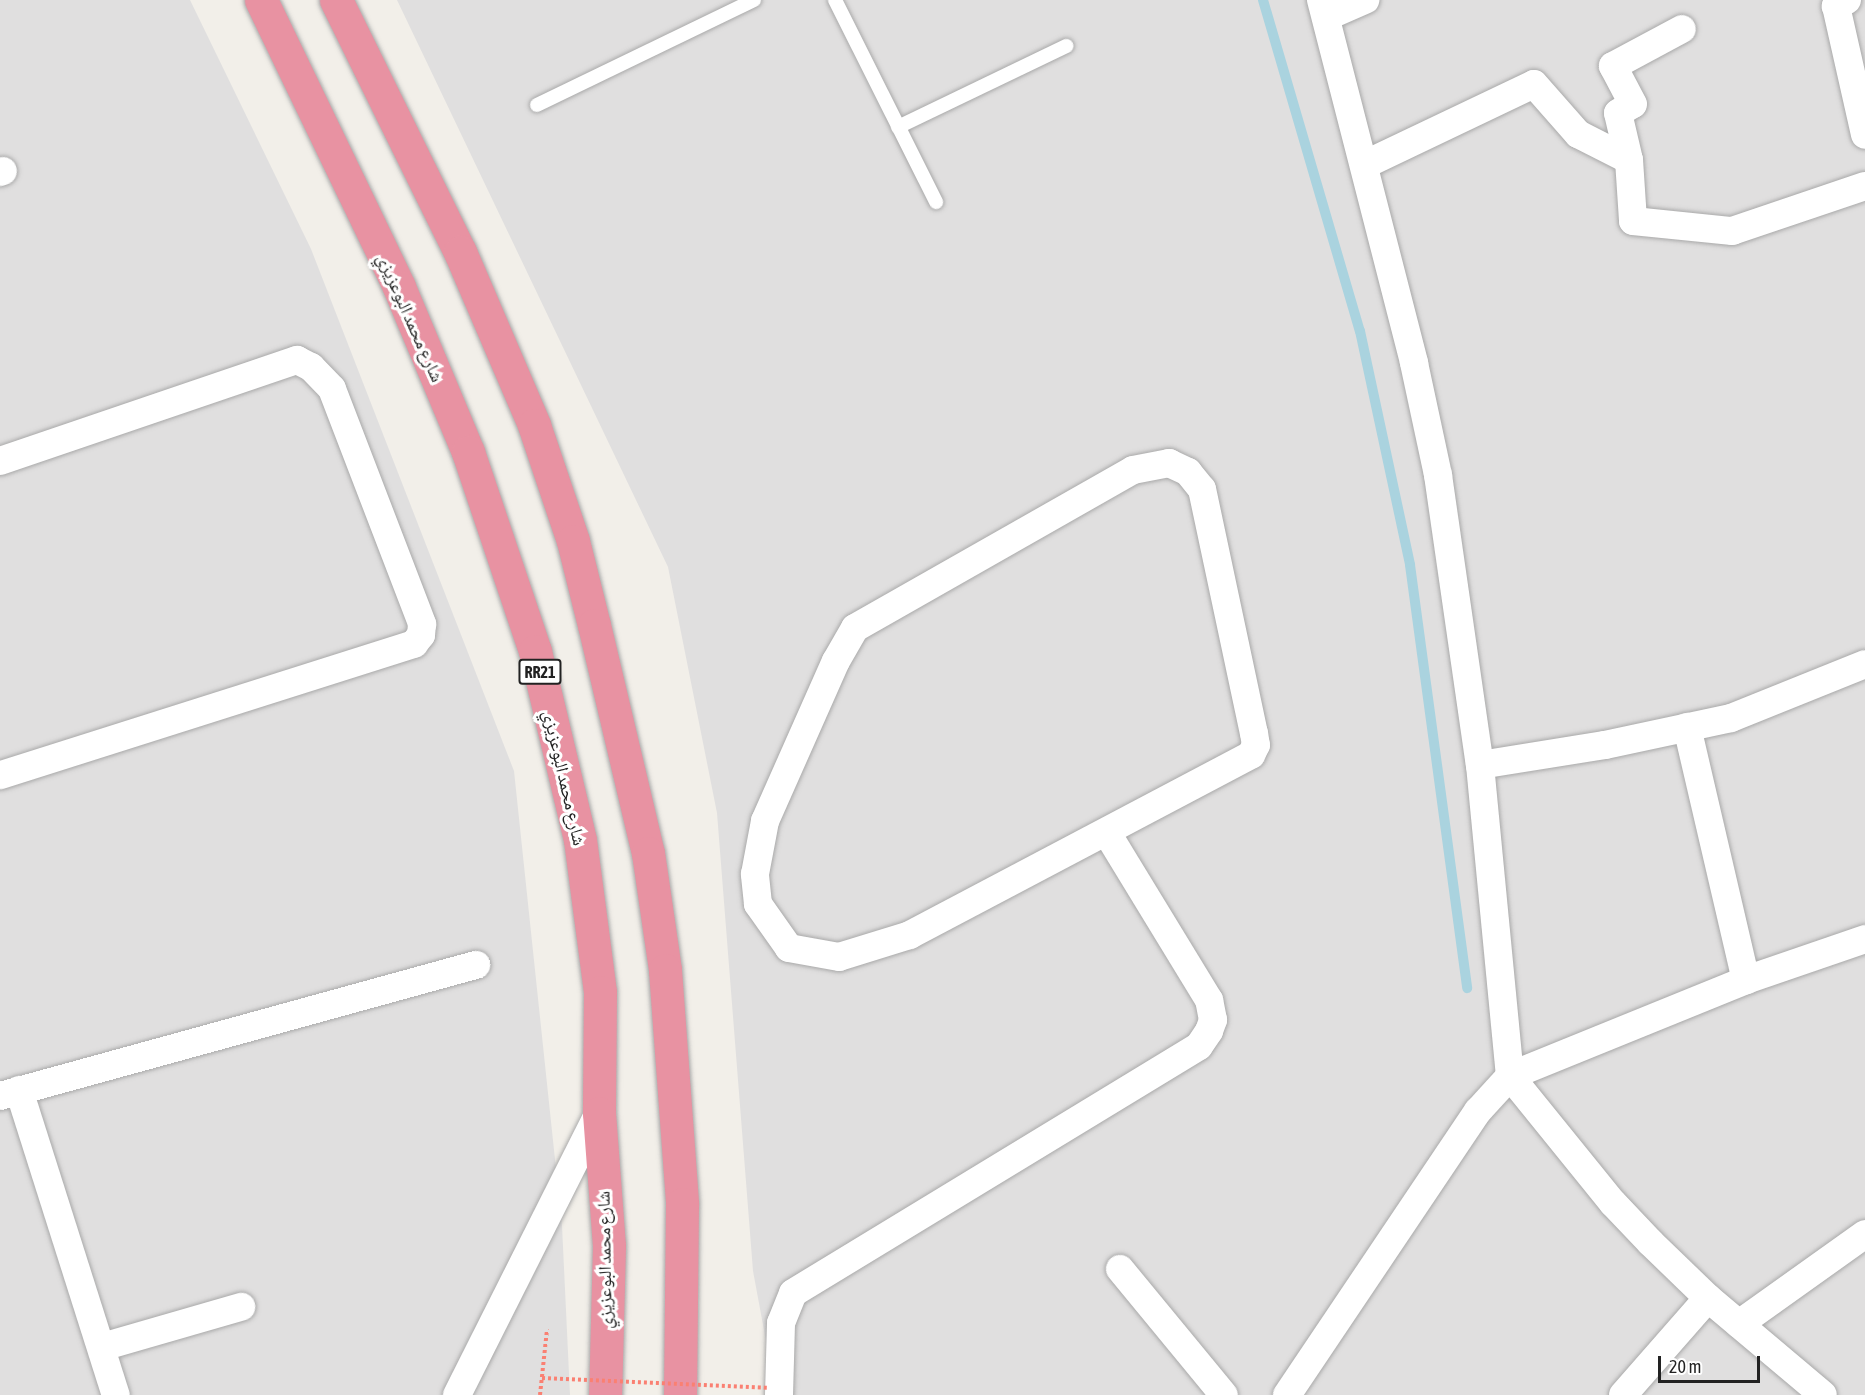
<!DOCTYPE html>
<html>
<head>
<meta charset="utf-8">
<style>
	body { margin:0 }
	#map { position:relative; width:1865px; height:1395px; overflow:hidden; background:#f2efe9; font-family:"Asap Condensed","Noto Naskh Arabic",sans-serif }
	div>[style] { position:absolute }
	.residential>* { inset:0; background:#e0dfdf }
	.stream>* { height:10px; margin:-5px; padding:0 5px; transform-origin:5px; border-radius:5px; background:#aad3df }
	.path>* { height:4px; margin-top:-2px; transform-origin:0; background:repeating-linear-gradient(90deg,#fa8072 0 3px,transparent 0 6px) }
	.roads { filter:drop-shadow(0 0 2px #a9a9a9) drop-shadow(0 0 2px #a9a9a9) }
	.lane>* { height:14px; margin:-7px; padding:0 7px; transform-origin:7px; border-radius:7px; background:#fff }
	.street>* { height:28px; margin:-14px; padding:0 14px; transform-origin:14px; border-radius:14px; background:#fff }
	.highway>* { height:33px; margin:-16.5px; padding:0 16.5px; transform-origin:16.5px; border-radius:16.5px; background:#e892a2 }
	.path-bridge>* { height:4px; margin-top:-2px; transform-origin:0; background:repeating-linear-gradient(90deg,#fa8072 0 3px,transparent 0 6px) }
	span { translate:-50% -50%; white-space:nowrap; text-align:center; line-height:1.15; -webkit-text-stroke:6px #fff; paint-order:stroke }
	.shield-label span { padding:2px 4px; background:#fff; border:2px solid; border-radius:4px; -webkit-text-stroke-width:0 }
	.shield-label { font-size:16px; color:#222; font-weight:700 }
	.street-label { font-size:18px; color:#222 }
	.scale { position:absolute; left:1658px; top:1356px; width:102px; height:27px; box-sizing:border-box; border:3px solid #222; border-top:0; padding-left:8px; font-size:18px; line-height:21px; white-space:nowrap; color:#222; -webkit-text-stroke:4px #fff; paint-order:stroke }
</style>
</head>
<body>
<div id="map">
	<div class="residential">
		<div style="clip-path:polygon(0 0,190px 0,311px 249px,514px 771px,562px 1226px,570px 1395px,0 1395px)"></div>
		<div style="clip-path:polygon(397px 0,1865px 0,1865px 1395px,776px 1395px,753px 1271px,717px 813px,668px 567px)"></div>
	</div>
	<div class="stream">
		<div style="left:1263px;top:0;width:345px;rotate:73.7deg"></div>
		<div style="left:1360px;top:331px;width:239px;rotate:77.9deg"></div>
		<div style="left:1410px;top:565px;width:427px;rotate:82.3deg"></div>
	</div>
	<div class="path">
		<div style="left:540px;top:1395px;width:66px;rotate:-83.9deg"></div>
	</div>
	<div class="roads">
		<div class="lane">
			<div style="left:835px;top:0;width:226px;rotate:63.4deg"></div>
			<div style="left:537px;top:105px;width:241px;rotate:-25.8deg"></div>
			<div style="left:898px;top:127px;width:187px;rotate:-25.7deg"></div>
		</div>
		<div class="street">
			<div style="left:1321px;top:0;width:375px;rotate:75.6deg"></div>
			<div style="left:1414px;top:363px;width:115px;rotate:77.9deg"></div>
			<div style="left:1438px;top:475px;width:293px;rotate:81.8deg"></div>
			<div style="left:1480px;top:765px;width:312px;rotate:84.5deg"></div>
			<div style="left:1510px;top:1076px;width:164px;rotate:51deg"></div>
			<div style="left:1613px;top:1203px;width:55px;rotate:46.5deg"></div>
			<div style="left:1651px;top:1243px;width:79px;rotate:44deg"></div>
			<div style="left:1708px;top:1298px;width:150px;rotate:40.1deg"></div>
			<div style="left:1847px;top:0;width:13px;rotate:151deg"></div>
			<div style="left:1836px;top:6px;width:132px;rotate:77.3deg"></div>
			<div style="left:1326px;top:17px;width:43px;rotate:-23.6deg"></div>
			<div style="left:1629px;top:160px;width:61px;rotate:86.2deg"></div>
			<div style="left:1633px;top:221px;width:100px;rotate:5.8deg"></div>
			<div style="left:1732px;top:231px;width:140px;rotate:-18.7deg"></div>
			<div style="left:1364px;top:165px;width:188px;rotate:-25.5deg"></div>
			<div style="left:1534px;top:84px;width:67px;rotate:48.7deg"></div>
			<div style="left:1578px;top:134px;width:57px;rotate:27deg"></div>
			<div style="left:1629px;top:160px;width:48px;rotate:-103.2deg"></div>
			<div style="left:1618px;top:113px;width:17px;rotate:-31deg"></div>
			<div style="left:1633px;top:104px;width:43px;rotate:-117.8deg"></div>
			<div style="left:1613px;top:66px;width:78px;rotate:-28.2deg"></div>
			<div style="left:0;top:172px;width:3px;rotate:-18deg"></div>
			<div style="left:0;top:461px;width:314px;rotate:-18.8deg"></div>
			<div style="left:297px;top:360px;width:16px;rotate:27deg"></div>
			<div style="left:311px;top:367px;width:30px;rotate:46deg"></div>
			<div style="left:332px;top:389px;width:252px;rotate:69deg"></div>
			<div style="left:422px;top:624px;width:11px;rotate:95deg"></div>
			<div style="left:421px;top:635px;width:11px;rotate:128deg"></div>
			<div style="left:414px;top:644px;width:434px;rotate:162.4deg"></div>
			<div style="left:1169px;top:463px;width:21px;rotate:25deg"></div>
			<div style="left:1188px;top:472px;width:22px;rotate:51deg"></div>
			<div style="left:1202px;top:489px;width:249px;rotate:78deg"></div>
			<div style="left:1254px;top:733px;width:12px;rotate:81deg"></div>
			<div style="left:1256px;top:745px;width:11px;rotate:117deg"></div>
			<div style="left:1251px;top:755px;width:386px;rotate:152.2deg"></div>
			<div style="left:910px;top:935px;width:74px;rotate:162.8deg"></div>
			<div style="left:839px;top:957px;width:51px;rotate:-169.8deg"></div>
			<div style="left:789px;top:948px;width:54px;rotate:-125.2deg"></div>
			<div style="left:758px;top:904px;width:30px;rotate:-96deg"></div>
			<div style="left:755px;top:874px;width:54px;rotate:-79.3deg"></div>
			<div style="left:765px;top:821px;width:175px;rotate:-66.1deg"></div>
			<div style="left:836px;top:661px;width:38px;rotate:-60deg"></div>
			<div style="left:855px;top:628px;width:320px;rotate:-29.6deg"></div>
			<div style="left:1133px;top:470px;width:37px;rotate:-11deg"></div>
			<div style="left:1687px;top:727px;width:260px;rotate:76.9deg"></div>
			<div style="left:1480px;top:765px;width:127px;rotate:-9.1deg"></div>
			<div style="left:1605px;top:745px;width:129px;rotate:-12.1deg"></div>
			<div style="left:1731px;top:718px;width:144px;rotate:-21.9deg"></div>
			<div style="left:19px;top:1090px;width:320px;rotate:72.4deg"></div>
			<div style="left:0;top:1096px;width:494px;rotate:-15.4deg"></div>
			<div style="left:1120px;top:1269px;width:163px;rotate:50.5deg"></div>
			<div style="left:1739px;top:1324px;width:155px;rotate:-35.5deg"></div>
			<div style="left:102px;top:1347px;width:145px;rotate:-16.1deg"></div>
			<div style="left:457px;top:1395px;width:316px;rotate:-63.3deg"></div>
			<div style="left:779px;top:1395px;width:72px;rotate:-88.4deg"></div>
			<div style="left:781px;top:1323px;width:32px;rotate:-68deg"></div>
			<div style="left:793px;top:1293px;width:475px;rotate:-31.3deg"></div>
			<div style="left:1199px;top:1046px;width:18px;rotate:-56deg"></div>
			<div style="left:1209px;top:1031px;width:12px;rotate:-70deg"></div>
			<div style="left:1213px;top:1020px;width:20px;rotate:-101deg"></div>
			<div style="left:1209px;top:1000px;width:196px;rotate:-121.4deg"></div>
			<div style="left:1287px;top:1395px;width:342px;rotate:-56.1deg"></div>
			<div style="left:1478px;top:1111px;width:47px;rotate:-47.6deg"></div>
			<div style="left:1510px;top:1076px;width:255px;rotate:-22.1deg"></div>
			<div style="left:1746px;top:980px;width:126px;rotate:-19deg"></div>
			<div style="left:1623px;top:1395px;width:129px;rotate:-48.8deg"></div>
		</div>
		<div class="highway">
			<div style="left:261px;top:0;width:318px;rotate:64.3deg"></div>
			<div style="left:399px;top:287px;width:179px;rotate:67.3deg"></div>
			<div style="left:468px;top:452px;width:210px;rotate:71.4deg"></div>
			<div style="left:535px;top:651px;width:194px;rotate:76.6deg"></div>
			<div style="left:580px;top:840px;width:153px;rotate:82.5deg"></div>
			<div style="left:600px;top:992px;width:121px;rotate:90.5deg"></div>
			<div style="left:599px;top:1113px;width:133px;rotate:85.7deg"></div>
			<div style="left:609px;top:1246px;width:149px;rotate:91.5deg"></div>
			<div style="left:336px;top:0;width:281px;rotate:63.8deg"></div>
			<div style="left:460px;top:252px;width:188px;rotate:66.8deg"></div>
			<div style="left:534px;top:425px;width:122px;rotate:71.4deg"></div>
			<div style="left:573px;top:541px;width:87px;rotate:76deg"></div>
			<div style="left:594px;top:625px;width:234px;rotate:76.7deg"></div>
			<div style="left:648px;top:853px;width:118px;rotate:81.7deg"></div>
			<div style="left:665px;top:970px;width:235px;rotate:85.8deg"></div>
			<div style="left:682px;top:1204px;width:191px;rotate:90.6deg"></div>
		</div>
	</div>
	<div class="path-bridge">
		<div style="left:542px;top:1378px;width:225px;rotate:2.5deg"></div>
	</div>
	<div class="shield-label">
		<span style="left:540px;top:672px">RR21</span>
	</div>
	<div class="street-label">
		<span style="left:410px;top:318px;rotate:66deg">شارع محمد البوعزيزي</span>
		<span style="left:564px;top:778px;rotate:77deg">شارع محمد البوعزيزي</span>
		<span style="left:605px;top:1260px;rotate:-91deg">شارع محمد البوعزيزي</span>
	</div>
	<div class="scale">20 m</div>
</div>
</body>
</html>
